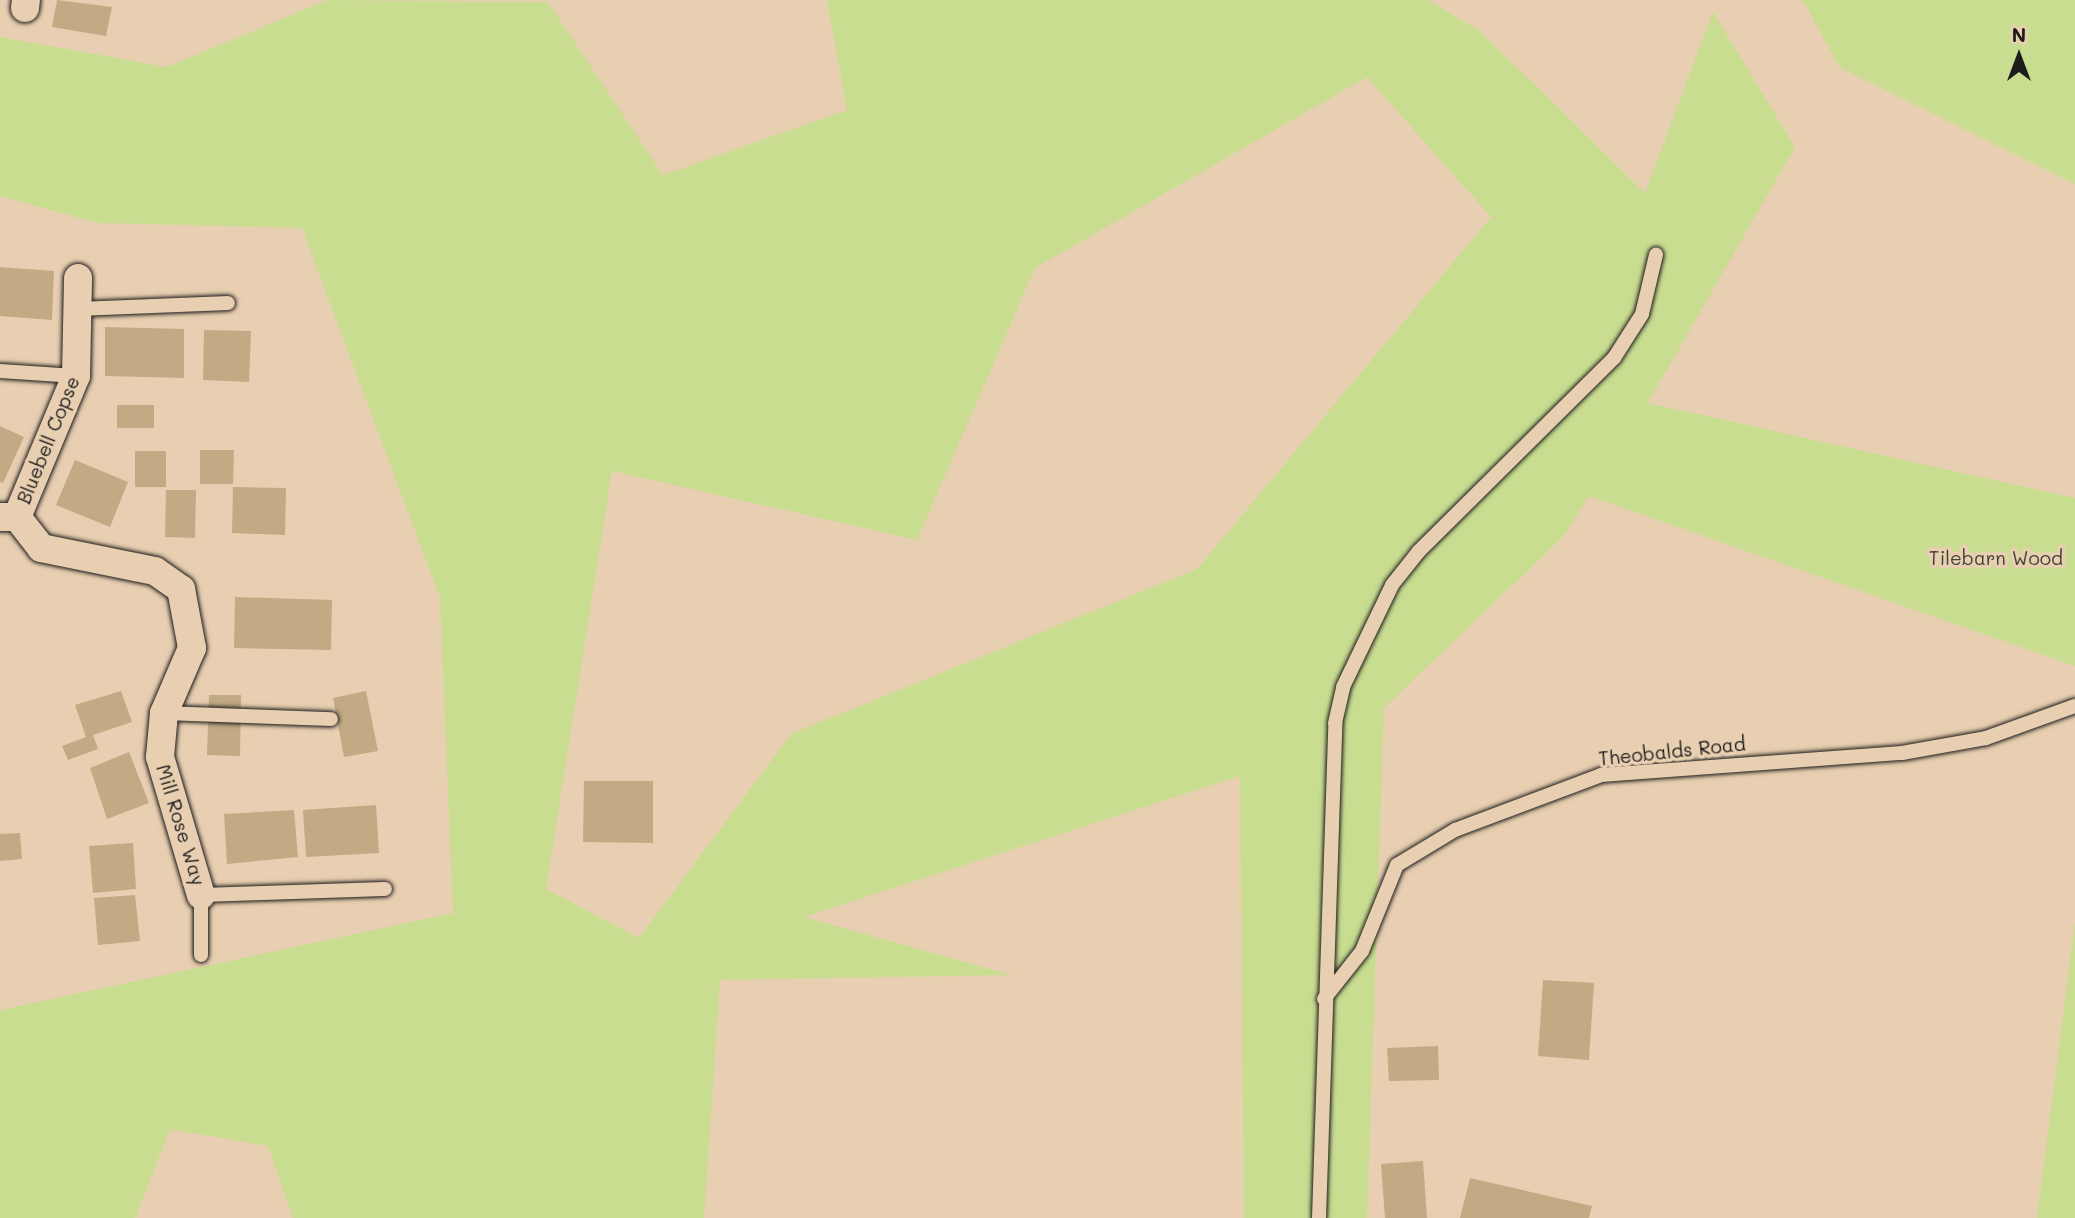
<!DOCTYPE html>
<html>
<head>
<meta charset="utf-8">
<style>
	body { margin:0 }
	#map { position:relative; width:2075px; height:1218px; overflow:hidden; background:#e9cfb1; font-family:Mali,sans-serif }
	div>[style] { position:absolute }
	.green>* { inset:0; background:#c9dd91 }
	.building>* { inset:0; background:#c1aa84 }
	.roads { filter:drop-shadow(0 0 2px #1c1c1c) drop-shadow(0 0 2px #1c1c1c) }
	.lane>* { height:14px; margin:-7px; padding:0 7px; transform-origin:7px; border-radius:7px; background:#e9cfb1 }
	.street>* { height:28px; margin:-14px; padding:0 14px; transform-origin:14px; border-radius:14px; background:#e9cfb1 }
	span { translate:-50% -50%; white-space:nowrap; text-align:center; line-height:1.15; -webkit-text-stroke:7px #e9cfb1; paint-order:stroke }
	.street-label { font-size:19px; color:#1c1c1c }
	.park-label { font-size:19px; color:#3f4333 }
	.north { position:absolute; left:1984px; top:21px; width:70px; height:70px; -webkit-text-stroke:5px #e9cfb1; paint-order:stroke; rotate:0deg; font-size:19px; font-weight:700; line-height:28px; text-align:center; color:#1c1c1c }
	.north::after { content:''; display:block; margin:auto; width:24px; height:32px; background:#1c1c1c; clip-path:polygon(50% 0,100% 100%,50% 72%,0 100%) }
</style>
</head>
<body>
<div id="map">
	<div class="green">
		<div style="clip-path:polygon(evenodd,327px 0,548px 2px,663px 175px,847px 110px,827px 0,1428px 0,1480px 31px,1645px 193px,1713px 12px,1795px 147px,1648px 403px,2075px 498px,2075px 666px,1589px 496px,1564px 536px,1384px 708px,1367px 1218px,1244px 1218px,1240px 776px,804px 917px,1011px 975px,720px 980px,704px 1218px,293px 1218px,268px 1146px,170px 1129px,135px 1218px,0 1218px,0 1010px,453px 913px,440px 598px,302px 228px,98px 223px,0 196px,0 37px,167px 67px,327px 0,1367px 77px,1491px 217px,1197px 569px,791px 734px,639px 938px,546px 889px,612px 471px,917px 540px,1035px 268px,1367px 77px)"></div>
		<div style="clip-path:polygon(1803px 0,2075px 0,2075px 184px,1839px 67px)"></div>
		<div style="clip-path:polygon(2075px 923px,2075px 1218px,2037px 1218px)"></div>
	</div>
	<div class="building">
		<div style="clip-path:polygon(57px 0,112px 7px,106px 36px,52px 27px)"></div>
		<div style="clip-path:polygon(0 267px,54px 271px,52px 320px,0 316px)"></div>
		<div style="clip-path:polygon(105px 327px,184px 329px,184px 378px,105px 376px)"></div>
		<div style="clip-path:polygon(204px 330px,251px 331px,249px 382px,203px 380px)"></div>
		<div style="clip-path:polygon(117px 405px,154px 405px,154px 428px,117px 428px)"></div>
		<div style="clip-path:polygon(0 426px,24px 437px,3px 483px,0 482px)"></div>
		<div style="clip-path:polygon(200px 450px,234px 450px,233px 484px,200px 484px)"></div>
		<div style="clip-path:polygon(135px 451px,166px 451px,166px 487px,135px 487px)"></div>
		<div style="clip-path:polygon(75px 460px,128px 482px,110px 527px,56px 505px)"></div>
		<div style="clip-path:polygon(233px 487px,286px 488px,285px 535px,232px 533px)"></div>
		<div style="clip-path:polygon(166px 490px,196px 490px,195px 538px,165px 537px)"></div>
		<div style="clip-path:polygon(235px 597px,332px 600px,331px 650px,234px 648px)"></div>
		<div style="clip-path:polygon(121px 691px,132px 722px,93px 735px,98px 749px,68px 760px,62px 746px,86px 737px,75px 705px)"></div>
		<div style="clip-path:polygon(366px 691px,378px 751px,344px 757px,333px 698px)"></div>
		<div style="clip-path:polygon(209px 695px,241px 695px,240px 756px,207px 755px)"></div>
		<div style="clip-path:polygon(129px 752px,149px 803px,107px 819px,90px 768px)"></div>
		<div style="clip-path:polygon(584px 781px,653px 781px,653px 843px,583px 842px)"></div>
		<div style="clip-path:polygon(376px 805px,379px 853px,306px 857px,303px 810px)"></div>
		<div style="clip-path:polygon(294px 810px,298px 857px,227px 864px,224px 814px)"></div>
		<div style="clip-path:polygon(20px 833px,22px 859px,0 861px,0 834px)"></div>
		<div style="clip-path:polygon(133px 843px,136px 889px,93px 893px,89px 846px)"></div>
		<div style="clip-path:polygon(135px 895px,140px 941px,98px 945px,94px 898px)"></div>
		<div style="clip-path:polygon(1543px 980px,1594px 983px,1589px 1060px,1538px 1056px)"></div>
		<div style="clip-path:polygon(1438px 1046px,1439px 1080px,1389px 1081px,1387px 1048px)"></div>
		<div style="clip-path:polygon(1423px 1161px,1427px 1218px,1385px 1218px,1381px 1164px)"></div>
		<div style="clip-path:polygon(1470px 1178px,1592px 1206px,1589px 1218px,1460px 1218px)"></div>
	</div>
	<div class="roads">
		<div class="lane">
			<div style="left:78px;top:309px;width:150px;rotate:-2.3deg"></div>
			<div style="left:0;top:371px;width:76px;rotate:3.8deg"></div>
			<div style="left:164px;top:713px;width:167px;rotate:2.1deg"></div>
			<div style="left:201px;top:955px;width:60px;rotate:-90deg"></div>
			<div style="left:201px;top:895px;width:184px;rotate:-1.9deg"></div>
			<div style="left:1324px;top:999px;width:61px;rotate:-51.6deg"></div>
			<div style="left:1362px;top:951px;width:93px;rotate:-67.9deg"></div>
			<div style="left:1397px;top:865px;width:68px;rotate:-31.1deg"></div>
			<div style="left:1455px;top:830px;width:156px;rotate:-20.6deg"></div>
			<div style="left:1601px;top:775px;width:302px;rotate:-4.2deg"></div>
			<div style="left:1902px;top:753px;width:85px;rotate:-10.1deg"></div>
			<div style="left:1986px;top:738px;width:95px;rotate:-19.8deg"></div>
			<div style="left:1319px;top:1218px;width:495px;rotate:-88.1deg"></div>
			<div style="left:1335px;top:723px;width:37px;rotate:-77deg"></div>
			<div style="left:1343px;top:687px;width:113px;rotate:-64.3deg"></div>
			<div style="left:1392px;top:585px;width:43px;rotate:-51.5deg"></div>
			<div style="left:1419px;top:551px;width:274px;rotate:-44.7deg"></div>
			<div style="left:1614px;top:358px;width:52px;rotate:-57.5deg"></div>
			<div style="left:1642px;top:314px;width:61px;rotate:-76.7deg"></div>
		</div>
		<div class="street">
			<div style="left:25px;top:8px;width:8px;rotate:-83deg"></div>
			<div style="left:0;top:517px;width:17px"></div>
			<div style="left:17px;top:517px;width:39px;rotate:52deg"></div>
			<div style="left:41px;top:548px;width:116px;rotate:11.4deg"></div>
			<div style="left:155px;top:571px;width:32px;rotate:35deg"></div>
			<div style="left:181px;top:589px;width:60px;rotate:79.4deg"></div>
			<div style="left:192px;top:648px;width:71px;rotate:113.3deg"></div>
			<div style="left:164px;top:713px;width:44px;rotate:95.2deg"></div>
			<div style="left:160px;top:757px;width:144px;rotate:73.5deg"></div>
			<div style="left:17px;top:517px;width:153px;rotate:-67.3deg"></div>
			<div style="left:76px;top:376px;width:98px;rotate:-88.8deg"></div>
		</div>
	</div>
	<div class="street-label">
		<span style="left:48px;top:440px;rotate:-68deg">Bluebell Copse</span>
		<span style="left:1672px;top:751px;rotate:-6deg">Theobalds Road</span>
		<span style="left:181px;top:825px;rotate:73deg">Mill Rose Way</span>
	</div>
	<div class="park-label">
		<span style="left:1996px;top:558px">Tilebarn Wood</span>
	</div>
	<div class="north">N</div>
</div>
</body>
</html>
